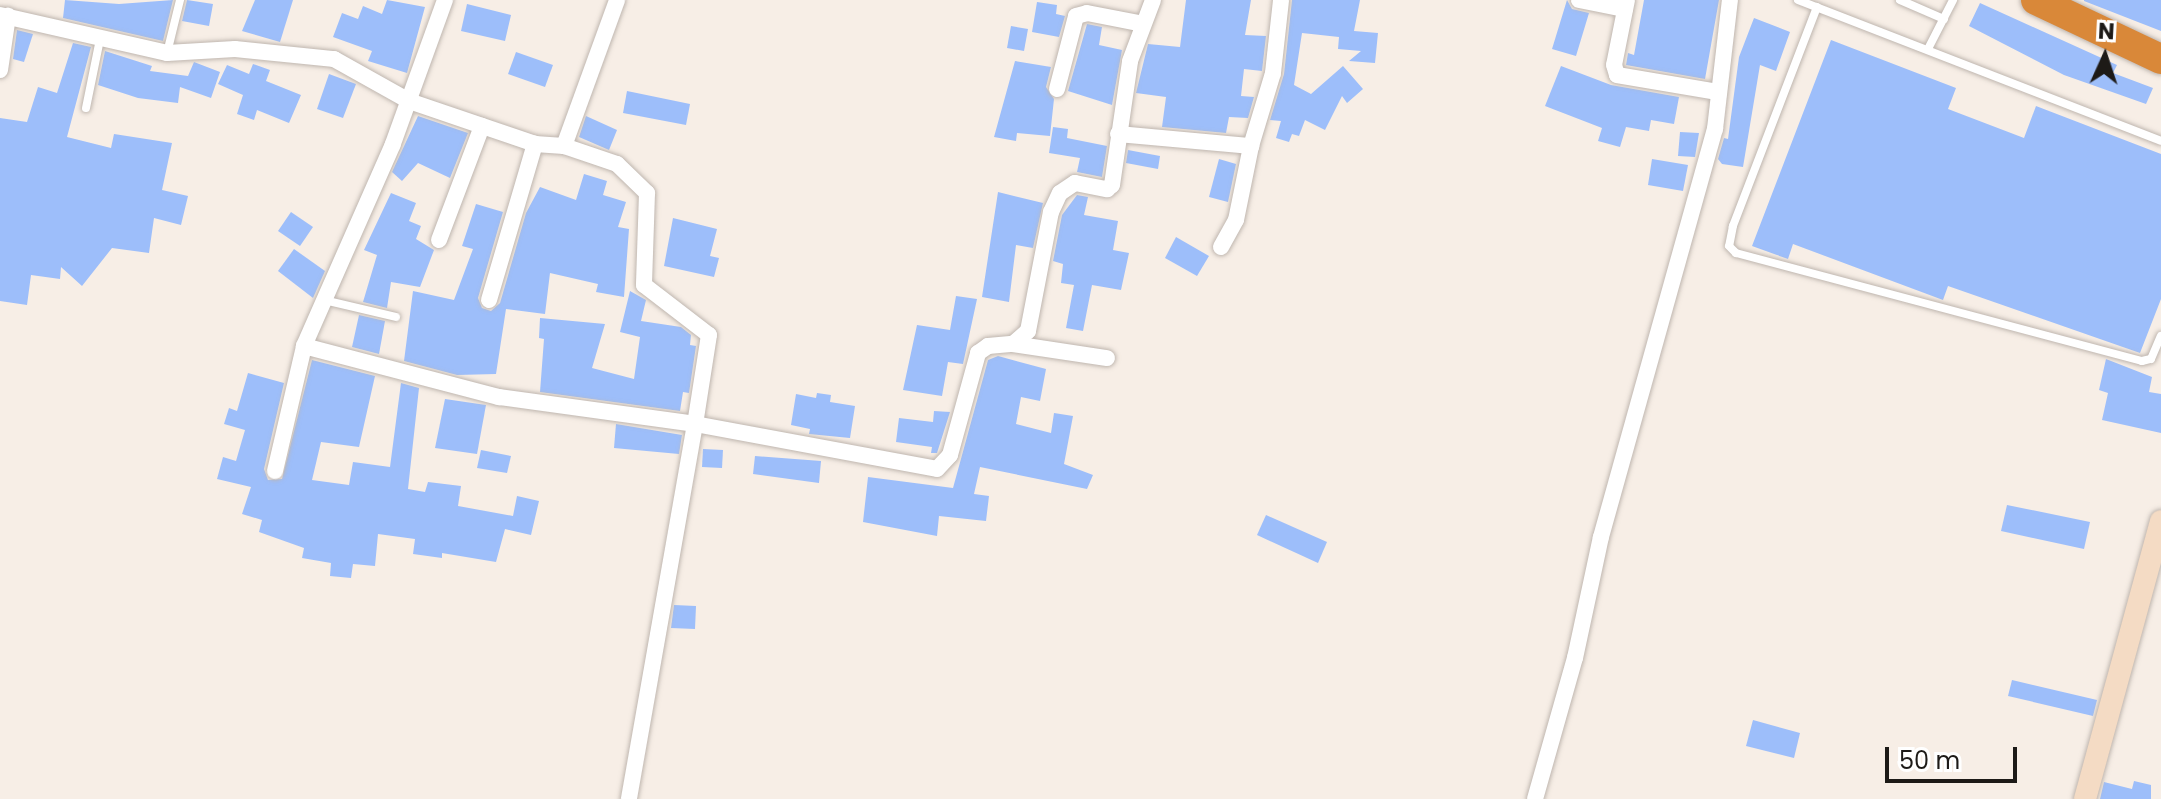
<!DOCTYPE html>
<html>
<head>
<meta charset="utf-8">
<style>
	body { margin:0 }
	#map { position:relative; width:2161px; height:799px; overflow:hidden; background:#f7eee6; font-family:Poppins,sans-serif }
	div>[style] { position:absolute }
	.building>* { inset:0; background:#9dbefa }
	.roads { filter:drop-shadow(0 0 2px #bfb6af) drop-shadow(0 0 2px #bfb6af) }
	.lane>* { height:8px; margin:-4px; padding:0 4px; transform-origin:4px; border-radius:4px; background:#fff }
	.street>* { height:16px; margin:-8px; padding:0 8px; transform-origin:8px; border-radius:8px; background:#fff }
	.secondary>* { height:22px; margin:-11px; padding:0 11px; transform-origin:11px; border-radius:11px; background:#f4dbc4 }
	.highway>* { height:30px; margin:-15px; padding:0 15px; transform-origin:15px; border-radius:15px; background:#d98839 }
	span { translate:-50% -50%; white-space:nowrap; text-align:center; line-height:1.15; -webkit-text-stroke:7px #fff; paint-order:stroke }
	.north { position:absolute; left:2065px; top:16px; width:80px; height:80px; -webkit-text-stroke:6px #fff; paint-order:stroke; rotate:3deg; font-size:22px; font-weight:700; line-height:32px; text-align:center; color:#1d1a17 }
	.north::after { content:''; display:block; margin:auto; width:28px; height:36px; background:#1d1a17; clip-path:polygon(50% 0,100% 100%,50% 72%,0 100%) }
	.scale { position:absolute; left:1885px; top:747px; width:132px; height:36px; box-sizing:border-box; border:4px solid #1d1a17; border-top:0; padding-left:10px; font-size:24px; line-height:28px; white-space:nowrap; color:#1d1a17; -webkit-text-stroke:6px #fff; paint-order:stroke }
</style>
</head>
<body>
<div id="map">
	<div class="building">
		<div style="clip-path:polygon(65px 0,119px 4px,173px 0,163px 41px,63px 18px)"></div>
		<div style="clip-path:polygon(187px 0,213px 4px,209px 26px,182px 21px)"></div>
		<div style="clip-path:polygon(255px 0,293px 0,280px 42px,242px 31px)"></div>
		<div style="clip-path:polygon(387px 0,425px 7px,407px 73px,368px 61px,372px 51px,333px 37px,342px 13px,358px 19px,363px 6px,382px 14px)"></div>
		<div style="clip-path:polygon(1186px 0,1251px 0,1245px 35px,1266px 36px,1262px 71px,1244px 69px,1241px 96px,1254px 97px,1248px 118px,1229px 117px,1226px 133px,1162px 127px,1166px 97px,1136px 93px,1148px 44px,1180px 47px)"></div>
		<div style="clip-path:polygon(1292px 0,1360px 0,1354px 31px,1378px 33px,1375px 63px,1349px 61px,1361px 51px,1338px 49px,1339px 37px,1302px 33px,1294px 85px,1311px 94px,1343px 66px,1363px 89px,1347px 103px,1342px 96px,1325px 130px,1305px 120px,1299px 136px,1292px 134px,1289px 142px,1276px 138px,1281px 121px,1270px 120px,1284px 74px)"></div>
		<div style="clip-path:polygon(1567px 0,1572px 9px,1589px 13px,1576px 56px,1552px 49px)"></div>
		<div style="clip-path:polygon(1644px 0,1719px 0,1705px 79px,1626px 65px,1628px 53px,1634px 55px)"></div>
		<div style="clip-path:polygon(2084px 0,2161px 0,2161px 31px,2084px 1px)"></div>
		<div style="clip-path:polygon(1037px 2px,1057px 5px,1056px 14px,1065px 16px,1059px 37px,1032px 32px)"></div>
		<div style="clip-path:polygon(1980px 3px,2117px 65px,2113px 73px,2153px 88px,2146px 104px,2064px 75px,1969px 26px)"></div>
		<div style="clip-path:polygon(467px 4px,511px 15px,505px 41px,461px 31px)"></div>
		<div style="clip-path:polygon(1754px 18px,1790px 32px,1776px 71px,1760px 65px,1743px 167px,1722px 164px,1718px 159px,1724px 138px,1728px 139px,1739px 57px)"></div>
		<div style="clip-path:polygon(1087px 24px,1102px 27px,1099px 45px,1122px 50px,1112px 105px,1068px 91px)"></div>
		<div style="clip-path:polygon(1011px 26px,1028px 29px,1024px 51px,1007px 48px)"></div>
		<div style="clip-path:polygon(17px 30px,33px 34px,24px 62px,13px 59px)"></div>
		<div style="clip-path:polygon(1831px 40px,1956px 88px,1948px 109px,2024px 138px,2036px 106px,2161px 154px,2161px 299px,2140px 353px,1948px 286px,1943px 300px,1793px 244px,1788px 259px,1752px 246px)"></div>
		<div style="clip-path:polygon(73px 43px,91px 47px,67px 137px,111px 148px,114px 134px,172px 143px,162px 190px,188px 196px,181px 225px,154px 218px,149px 253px,112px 248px,82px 286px,61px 267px,60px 279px,31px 275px,27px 305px,0 301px,0 118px,27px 122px,38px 87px,57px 93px)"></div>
		<div style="clip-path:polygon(105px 51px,152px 66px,150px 71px,188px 76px,194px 62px,220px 72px,211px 98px,180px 87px,178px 103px,138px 98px,98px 85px)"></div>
		<div style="clip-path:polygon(516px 52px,553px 65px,545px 87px,508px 74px)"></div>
		<div style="clip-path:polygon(1015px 61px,1051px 67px,1046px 87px,1054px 99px,1050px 136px,1017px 133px,1016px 141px,994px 137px)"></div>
		<div style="clip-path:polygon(253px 64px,270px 70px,266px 81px,301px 95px,289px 123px,257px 110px,254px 120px,237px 114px,243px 95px,218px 84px,227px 65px,249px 74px)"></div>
		<div style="clip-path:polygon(1561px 66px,1611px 85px,1679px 97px,1674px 124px,1651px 120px,1649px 131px,1626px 127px,1620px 147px,1598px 141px,1602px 128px,1545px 106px)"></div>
		<div style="clip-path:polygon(329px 74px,356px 84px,343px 118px,317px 109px)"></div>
		<div style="clip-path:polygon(627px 91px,690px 104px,686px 125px,623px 113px)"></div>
		<div style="clip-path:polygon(418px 116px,468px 133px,450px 178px,418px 163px,402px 181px,392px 172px)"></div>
		<div style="clip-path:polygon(586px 116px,617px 130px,609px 150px,579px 137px)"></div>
		<div style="clip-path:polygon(1053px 127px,1068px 129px,1067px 138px,1107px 146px,1102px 177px,1077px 172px,1080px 158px,1049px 153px)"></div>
		<div style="clip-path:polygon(1680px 132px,1699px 133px,1695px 157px,1678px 156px)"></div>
		<div style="clip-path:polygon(1128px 150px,1160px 156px,1158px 169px,1126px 163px)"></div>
		<div style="clip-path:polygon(1219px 159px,1236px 164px,1228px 202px,1209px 197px)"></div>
		<div style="clip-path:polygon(1652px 159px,1688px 165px,1683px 191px,1648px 185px)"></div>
		<div style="clip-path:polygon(584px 174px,607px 181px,603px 195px,626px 202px,618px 227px,629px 229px,624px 297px,596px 292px,598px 284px,550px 273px,545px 314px,506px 309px,496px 374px,457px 375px,404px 361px,413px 291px,454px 300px,473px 249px,462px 246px,476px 204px,503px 212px,478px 298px,482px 308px,491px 311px,500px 303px,526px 213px,540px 187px,576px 200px)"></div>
		<div style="clip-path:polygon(998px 192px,1043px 203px,1033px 248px,1016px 245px,1009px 302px,982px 297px)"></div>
		<div style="clip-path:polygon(391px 193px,416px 203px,409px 221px,421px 226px,416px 239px,434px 250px,420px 287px,391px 282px,387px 308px,363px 302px,377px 255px,364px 250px)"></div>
		<div style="clip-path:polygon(1077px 195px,1088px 197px,1084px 215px,1118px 221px,1113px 250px,1129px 253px,1121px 290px,1092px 285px,1083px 331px,1066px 328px,1074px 285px,1061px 283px,1063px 264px,1053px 261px,1062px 215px)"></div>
		<div style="clip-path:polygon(291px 212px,313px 227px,300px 246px,278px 231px)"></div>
		<div style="clip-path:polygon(673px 218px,717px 229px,710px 256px,719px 258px,714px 277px,664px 266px)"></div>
		<div style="clip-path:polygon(1176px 237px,1209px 256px,1197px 276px,1165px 258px)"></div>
		<div style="clip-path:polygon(294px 249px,325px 271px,313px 298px,278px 271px)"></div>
		<div style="clip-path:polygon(630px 291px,646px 300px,641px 321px,681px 327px,691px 335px,690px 345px,696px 346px,689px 393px,683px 392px,680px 411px,540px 392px,544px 339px,539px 338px,540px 318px,605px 324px,592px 368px,634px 379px,640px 337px,620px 332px)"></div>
		<div style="clip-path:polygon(956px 296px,977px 299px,963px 364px,948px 362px,942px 396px,903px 390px,917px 325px,950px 330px)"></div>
		<div style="clip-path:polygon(359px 315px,385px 321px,379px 354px,352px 347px)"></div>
		<div style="clip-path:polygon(998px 356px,1046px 369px,1040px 401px,1021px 397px,1016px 424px,1051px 433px,1054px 413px,1073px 416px,1064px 464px,1093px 475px,1087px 489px,980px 467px,974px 494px,989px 496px,986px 521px,939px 516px,937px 536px,863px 522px,868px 477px,953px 488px,988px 360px)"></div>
		<div style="clip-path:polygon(2106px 359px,2152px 377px,2149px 392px,2161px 394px,2161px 433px,2102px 420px,2108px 393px,2099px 390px)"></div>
		<div style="clip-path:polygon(312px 360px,375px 376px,359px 447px,321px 442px,312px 480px,349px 485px,353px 462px,390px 467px,401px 383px,419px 388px,408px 489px,425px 492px,428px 482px,461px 486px,458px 506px,513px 516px,517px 496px,539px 501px,531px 535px,505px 529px,496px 562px,442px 553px,442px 558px,413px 554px,415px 539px,378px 534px,375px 566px,353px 564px,351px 578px,330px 576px,331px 563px,302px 558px,304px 548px,259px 532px,262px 520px,242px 514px,251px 487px,217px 479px,223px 457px,236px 461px,245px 430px,224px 424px,229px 408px,237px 411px,248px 373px,284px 383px,264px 469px,268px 480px,282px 479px)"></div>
		<div style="clip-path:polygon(817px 393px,831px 395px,830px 402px,855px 406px,850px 438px,809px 434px,810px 429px,791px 425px,796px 394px,816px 398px)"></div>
		<div style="clip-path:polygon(445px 399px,486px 405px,477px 454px,435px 448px)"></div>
		<div style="clip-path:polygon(934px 411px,950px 412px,937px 453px,931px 453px,932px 447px,896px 442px,899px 418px,933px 422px)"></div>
		<div style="clip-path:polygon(616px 424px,682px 435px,679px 454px,614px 448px)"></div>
		<div style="clip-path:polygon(703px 449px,723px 450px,722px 468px,702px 467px)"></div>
		<div style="clip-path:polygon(481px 450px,511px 456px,507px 473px,477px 468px)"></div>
		<div style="clip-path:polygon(755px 456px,821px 461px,819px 483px,753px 474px)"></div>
		<div style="clip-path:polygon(2007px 505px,2090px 522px,2084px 549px,2001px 531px)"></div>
		<div style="clip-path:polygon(1266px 515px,1327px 542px,1318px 563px,1257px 535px)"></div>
		<div style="clip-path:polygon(674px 605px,696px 606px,695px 629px,671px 628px)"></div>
		<div style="clip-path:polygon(2012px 680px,2097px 700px,2093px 716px,2008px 696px)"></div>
		<div style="clip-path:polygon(1753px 720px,1800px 733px,1794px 758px,1746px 746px)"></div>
		<div style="clip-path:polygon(2134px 781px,2151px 785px,2151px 799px,2100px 799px,2104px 782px,2132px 789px)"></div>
	</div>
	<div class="roads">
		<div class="lane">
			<div style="left:1798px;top:0;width:389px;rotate:21.2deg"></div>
			<div style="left:1900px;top:0;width:48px;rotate:23.4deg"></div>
			<div style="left:1817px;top:7px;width:235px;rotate:111deg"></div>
			<div style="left:1733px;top:226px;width:20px;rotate:101deg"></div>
			<div style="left:1729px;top:246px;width:10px;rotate:45deg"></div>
			<div style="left:1736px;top:253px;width:420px;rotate:14.9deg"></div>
			<div style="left:2142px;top:361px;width:9px;rotate:-13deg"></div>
			<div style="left:2151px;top:359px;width:25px;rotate:-67deg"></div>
			<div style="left:1929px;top:47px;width:53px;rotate:-62.9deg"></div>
			<div style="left:167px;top:53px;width:55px;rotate:-76.2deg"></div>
			<div style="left:86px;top:108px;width:70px;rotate:-78.5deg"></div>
			<div style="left:324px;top:300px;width:74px;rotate:13.3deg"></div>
		</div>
		<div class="street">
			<div style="left:445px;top:0;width:153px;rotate:109.9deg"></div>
			<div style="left:393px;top:144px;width:221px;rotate:113.8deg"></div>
			<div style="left:304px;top:346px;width:202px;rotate:14.7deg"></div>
			<div style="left:499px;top:397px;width:198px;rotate:7.8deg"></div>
			<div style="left:695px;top:424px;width:381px;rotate:100deg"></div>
			<div style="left:1579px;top:0;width:47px;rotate:11.1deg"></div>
			<div style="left:1627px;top:0;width:66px;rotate:101.3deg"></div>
			<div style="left:1614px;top:65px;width:10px;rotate:73deg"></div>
			<div style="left:1617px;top:75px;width:102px;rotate:9.6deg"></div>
			<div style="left:0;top:15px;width:171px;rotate:12.8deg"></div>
			<div style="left:167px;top:53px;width:68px;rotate:-3.4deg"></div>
			<div style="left:235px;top:49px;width:100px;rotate:5.8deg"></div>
			<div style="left:334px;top:59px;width:86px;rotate:29.2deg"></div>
			<div style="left:409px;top:101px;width:133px;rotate:18.8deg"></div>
			<div style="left:535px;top:144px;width:29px;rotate:4deg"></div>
			<div style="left:564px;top:146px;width:56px;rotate:18.8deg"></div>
			<div style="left:617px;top:164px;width:42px;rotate:44deg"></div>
			<div style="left:647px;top:193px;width:92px;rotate:91.9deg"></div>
			<div style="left:644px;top:285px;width:82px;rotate:37.6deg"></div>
			<div style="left:709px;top:335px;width:90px;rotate:98.9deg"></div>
			<div style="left:695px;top:424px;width:246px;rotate:10.5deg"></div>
			<div style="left:937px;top:469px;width:19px;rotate:-47deg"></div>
			<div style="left:950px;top:455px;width:106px;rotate:-74.6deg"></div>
			<div style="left:978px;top:353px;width:12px;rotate:-35deg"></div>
			<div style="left:988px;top:346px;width:25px;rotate:-5deg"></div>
			<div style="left:1013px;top:344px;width:20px;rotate:-41deg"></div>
			<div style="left:1028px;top:331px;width:121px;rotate:-79.1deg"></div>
			<div style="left:1051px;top:212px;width:21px;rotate:-65deg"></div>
			<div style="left:1060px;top:193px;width:18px;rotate:-34deg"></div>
			<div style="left:1075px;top:183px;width:33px;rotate:11deg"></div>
			<div style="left:1107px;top:189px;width:6px;rotate:-39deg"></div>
			<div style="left:1112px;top:185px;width:125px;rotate:-81.7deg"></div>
			<div style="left:1130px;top:61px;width:65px;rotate:-69.3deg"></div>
			<div style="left:0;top:70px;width:55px;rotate:-81.6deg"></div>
			<div style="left:1057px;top:89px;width:75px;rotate:-75.4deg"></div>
			<div style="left:1076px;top:16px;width:11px;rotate:-15deg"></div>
			<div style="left:1087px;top:13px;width:57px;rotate:11.1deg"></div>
			<div style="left:1118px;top:134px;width:134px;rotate:5.2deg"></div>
			<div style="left:1251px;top:146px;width:76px;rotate:-73.2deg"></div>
			<div style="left:1273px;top:73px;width:73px;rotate:-83.7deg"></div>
			<div style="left:564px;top:146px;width:155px;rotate:-70deg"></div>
			<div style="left:439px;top:240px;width:122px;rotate:-69.3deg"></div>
			<div style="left:1221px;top:247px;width:31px;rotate:-61deg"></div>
			<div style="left:1236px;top:220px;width:76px;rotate:-78.5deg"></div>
			<div style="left:489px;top:300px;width:163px;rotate:-73.6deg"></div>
			<div style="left:1013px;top:344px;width:95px;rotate:8.5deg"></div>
			<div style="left:275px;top:471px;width:128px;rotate:-76.9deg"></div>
			<div style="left:1535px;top:799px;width:147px;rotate:-74.2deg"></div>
			<div style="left:1575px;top:658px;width:124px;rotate:-77.9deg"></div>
			<div style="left:1601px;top:537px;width:424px;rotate:-74.4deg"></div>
			<div style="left:1715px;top:129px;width:130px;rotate:-83.4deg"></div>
		</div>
		<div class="secondary">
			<div style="left:2085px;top:799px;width:288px;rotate:-74.7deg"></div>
		</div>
		<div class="highway">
			<div style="left:2036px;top:0;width:138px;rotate:25.3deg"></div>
		</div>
	</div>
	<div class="north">N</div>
	<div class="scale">50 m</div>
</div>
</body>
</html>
